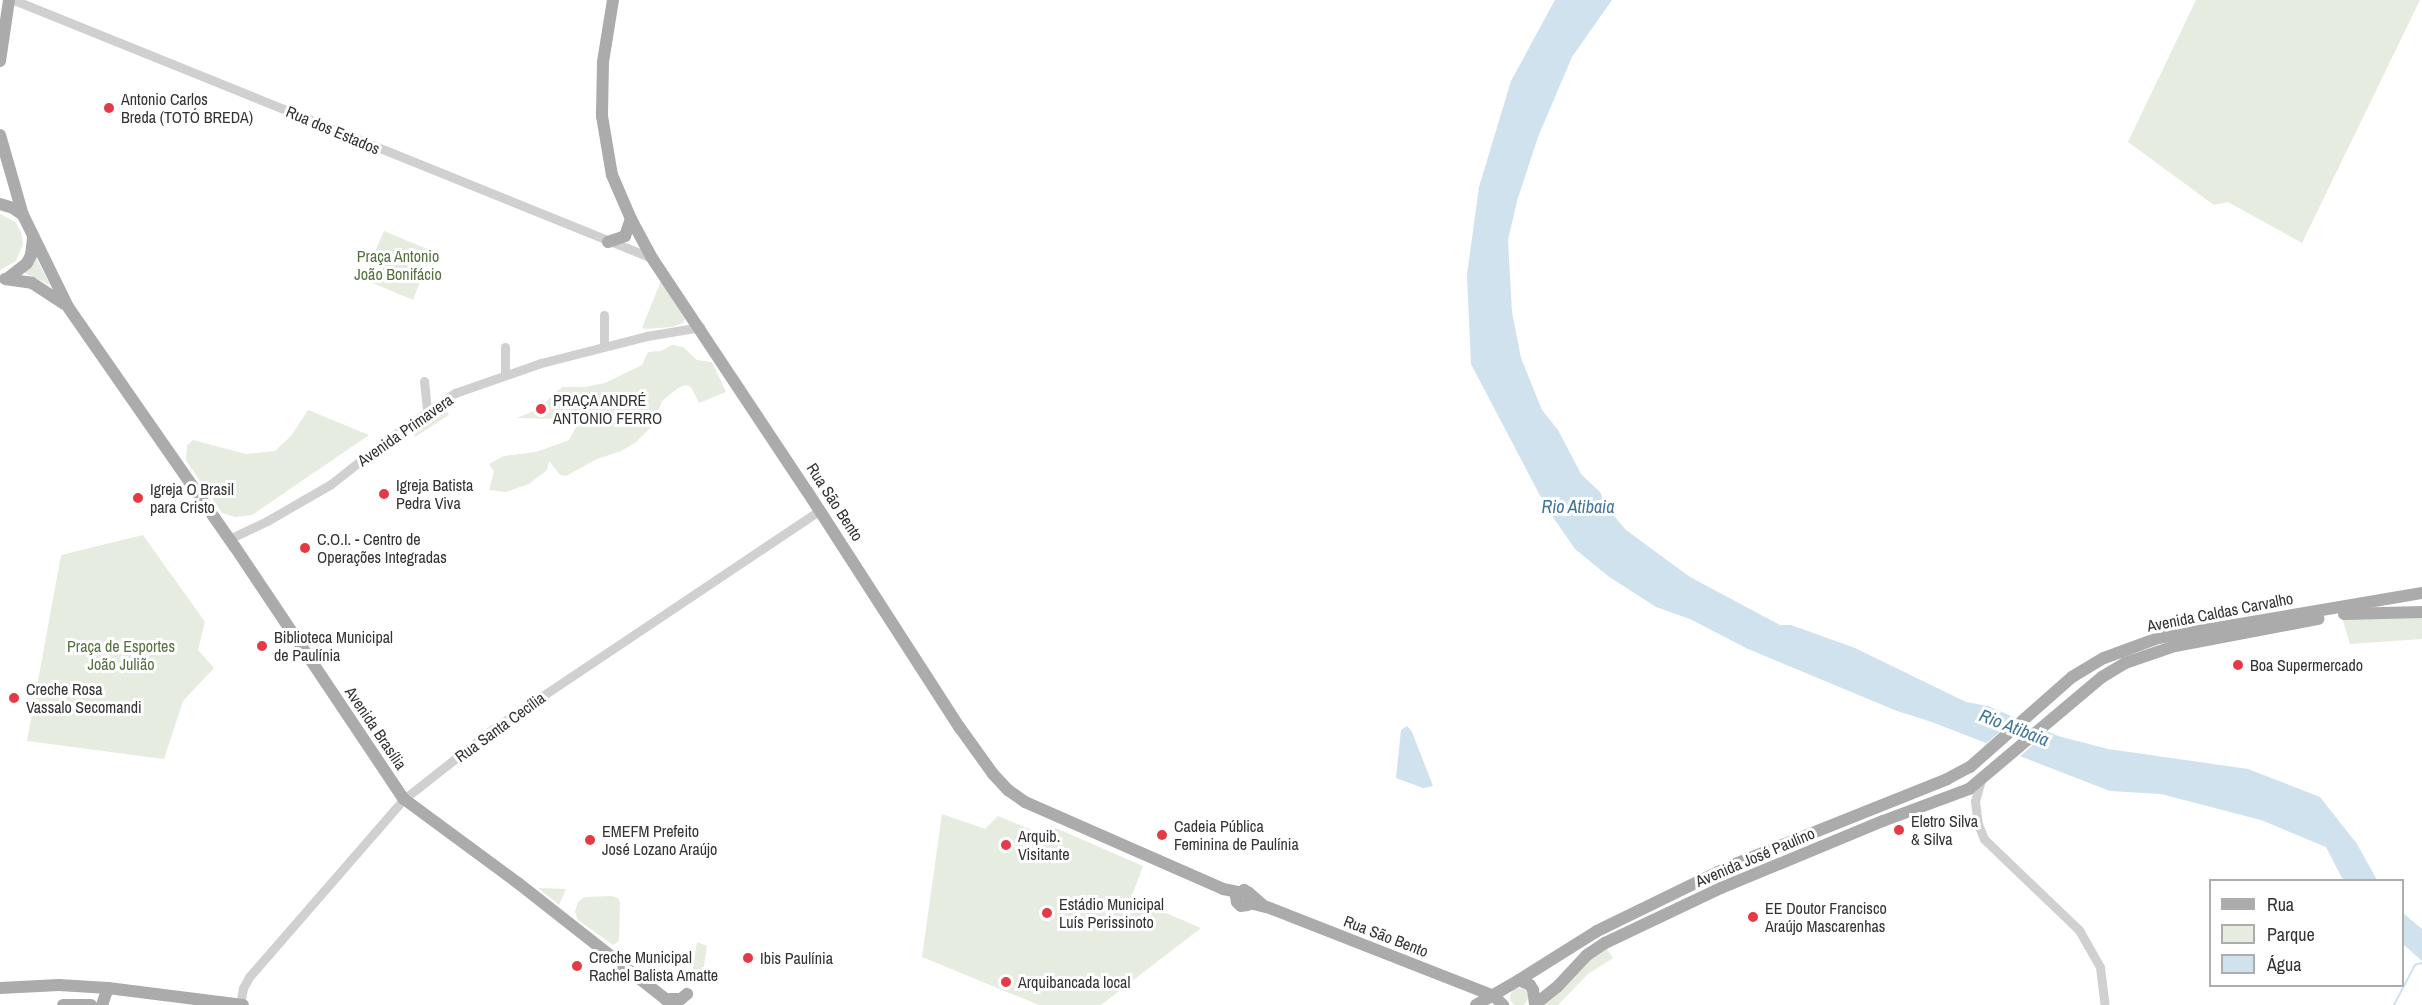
<!DOCTYPE html>
<html>
<head>
<meta charset="utf-8">
<style>
	body { margin:0 }
	#map { position:relative; width:2422px; height:1005px; overflow:hidden; background:#fff; font-family:"Archivo Narrow",sans-serif }
	div>[style] { position:absolute }
	.green>* { inset:0; background:#e6ecdf }
	.round { border-radius:50% }
	.water>* { inset:0; background:#cfe2ee }
	.pier>* { inset:0; background:#fff }
	.stream>* { height:2px; margin:-1px; padding:0 1px; transform-origin:1px; border-radius:1px; background:#cfe2ee }
	.minor>* { height:9px; margin:-4.5px; padding:0 4.5px; transform-origin:4.5px; border-radius:4.5px; background:#d0d0d0 }
	.major>* { height:12px; margin:-6px; padding:0 6px; transform-origin:6px; border-radius:6px; background:#ababab }
	.dots>* { width:16px; height:16px; translate:-50% -50%; box-sizing:border-box; border:3px solid #fff; border-radius:50% }
	span { translate:-50% -50%; white-space:nowrap; text-align:center; line-height:1.15; -webkit-text-stroke:6px #fff; paint-order:stroke }
	.poi-label { font-size:16px; color:#333 }
	.left { translate:0 -50%; text-align:left }
	.street-label { font-size:16px; color:#333 }
	.park-label { font-size:16px; color:#56703f }
	.water-label { font-size:18px; color:#3f7597; font-style:italic }
	.legend { position:absolute; left:2209px; top:879px; width:195px; height:108px; box-sizing:border-box; background:#fff; border:2px solid #adadad; margin:0; padding:8px 10px; list-style:none; font-size:18px; color:#333 }
	.legend li { display:flex; align-items:center; gap:12px; height:30px }
	.legend b { width:30px; border:2px solid #adadad }
</style>
</head>
<body>
<div id="map">
	<div class="green">
		<div style="clip-path:polygon(2196px 0,2420px 0,2302px 243px,2228px 202px,2214px 205px,2128px 142px)"></div>
		<div style="clip-path:polygon(0 214px,15px 222px,21px 232px,23px 244px,16px 261px,0 270px)"></div>
		<div style="clip-path:polygon(384px 231px,432px 251px,413px 300px,363px 279px)"></div>
		<div style="clip-path:polygon(36px 258px,50px 285px,24px 273px)"></div>
		<div style="clip-path:polygon(661px 281px,685px 319px,683px 323px,672px 327px,646px 329px,642px 328px)"></div>
		<div style="clip-path:polygon(672px 345px,683px 347px,697px 360px,712px 362px,726px 392px,699px 403px,691px 387px,686px 385px,678px 388px,662px 401px,653px 425px,635px 443px,621px 451px,597px 459px,566px 476px,560px 475px,549px 461px,547px 470px,529px 484px,506px 492px,489px 490px,494px 472px,489px 464px,504px 456px,536px 452px,569px 440px,576px 427px,565px 419px,517px 418px,538px 409px,562px 387px,586px 387px,605px 383px,642px 365px,648px 352px,661px 351px)"></div>
		<div style="clip-path:polygon(308px 410px,369px 435px,252px 515px,235px 517px,222px 513px,186px 460px,187px 445px,193px 440px,246px 454px,275px 451px,291px 436px)"></div>
		<div style="clip-path:polygon(446px 410px,449px 415px,415px 437px,410px 430px)"></div>
		<div style="clip-path:polygon(143px 535px,205px 622px,198px 650px,214px 668px,183px 701px,164px 759px,27px 741px,61px 555px)"></div>
		<div style="clip-path:polygon(2422px 612px,2422px 639px,2350px 644px,2341px 614px)"></div>
		<div style="clip-path:polygon(942px 814px,985px 829px,998px 816px,1039px 833px,1051px 826px,1143px 866px,1131px 898px,1201px 928px,1101px 1005px,1039px 1005px,922px 957px)"></div>
		<div style="clip-path:polygon(538px 888px,566px 889px,559px 905px)"></div>
		<div style="clip-path:polygon(611px 896px,618px 898px,620px 903px,619px 941px,613px 945px,578px 920px,575px 912px,578px 902px,585px 897px)"></div>
		<div style="clip-path:polygon(697px 942px,707px 946px,703px 971px,692px 974px)"></div>
		<div style="clip-path:polygon(1606px 948px,1613px 958px,1588px 974px,1558px 1005px,1545px 1005px,1590px 957px)"></div>
		<div class="round" style="left:1510px;top:988px;width:18px;height:18px"></div>
	</div>
	<div class="water">
		<div style="clip-path:polygon(1555px 0,1612px 0,1572px 57px,1538px 137px,1517px 201px,1508px 240px,1512px 312px,1521px 358px,1542px 410px,1558px 430px,1581px 474px,1600px 492px,1609px 510px,1626px 530px,1690px 577px,1780px 625px,1791px 625px,1855px 648px,1966px 702px,1988px 706px,2058px 736px,2108px 749px,2248px 769px,2320px 797px,2357px 844px,2377px 880px,2343px 880px,2326px 847px,2261px 820px,2161px 794px,2110px 791px,1929px 721px,1897px 711px,1748px 649px,1690px 619px,1656px 607px,1608px 576px,1575px 549px,1546px 507px,1471px 364px,1467px 275px,1479px 187px,1511px 81px)"></div>
		<div style="clip-path:polygon(1407px 726px,1412px 732px,1433px 786px,1423px 788px,1396px 778px,1401px 730px)"></div>
		<div style="clip-path:polygon(2403px 913px,2422px 929px,2422px 961px,2403px 944px)"></div>
	</div>
	<div class="pier">
		<div style="clip-path:polygon(2020px 715px,2051px 729px,2017px 759px,1983px 746px)"></div>
	</div>
	<div class="stream">
		<div style="left:2394px;top:1005px;width:45px;rotate:-62.3deg"></div>
		<div style="left:2415px;top:965px;width:7px;rotate:-16deg"></div>
	</div>
	<div class="minor">
		<div style="left:14px;top:0;width:688px;rotate:22.02deg"></div>
		<div style="left:604px;top:315px;width:31px;rotate:90deg"></div>
		<div style="left:505px;top:347px;width:27px;rotate:90deg"></div>
		<div style="left:424px;top:381px;width:30px;rotate:84deg"></div>
		<div style="left:229px;top:539px;width:42px;rotate:-25.3deg"></div>
		<div style="left:267px;top:521px;width:74px;rotate:-30deg"></div>
		<div style="left:331px;top:484px;width:71px;rotate:-38.2deg"></div>
		<div style="left:387px;top:440px;width:83px;rotate:-34.7deg"></div>
		<div style="left:455px;top:393px;width:91px;rotate:-19.2deg"></div>
		<div style="left:541px;top:363px;width:109px;rotate:-14.3deg"></div>
		<div style="left:647px;top:336px;width:54px;rotate:-9.6deg"></div>
		<div style="left:1981px;top:780px;width:22px;rotate:106deg"></div>
		<div style="left:1975px;top:801px;width:23px;rotate:83deg"></div>
		<div style="left:1978px;top:824px;width:16px;rotate:68deg"></div>
		<div style="left:1984px;top:839px;width:132px;rotate:43.8deg"></div>
		<div style="left:2079px;top:930px;width:43px;rotate:60.4deg"></div>
		<div style="left:2100px;top:967px;width:38px;rotate:83deg"></div>
		<div style="left:240px;top:1005px;width:17px;rotate:-80deg"></div>
		<div style="left:243px;top:988px;width:13px;rotate:-61deg"></div>
		<div style="left:249px;top:977px;width:236px;rotate:-49deg"></div>
		<div style="left:404px;top:799px;width:113px;rotate:-38.2deg"></div>
		<div style="left:493px;top:729px;width:394px;rotate:-33.8deg"></div>
	</div>
	<div class="major">
		<div style="left:613px;top:0;width:63px;rotate:99.2deg"></div>
		<div style="left:603px;top:62px;width:54px;rotate:91.1deg"></div>
		<div style="left:602px;top:116px;width:60px;rotate:80.4deg"></div>
		<div style="left:612px;top:175px;width:48px;rotate:66.6deg"></div>
		<div style="left:631px;top:219px;width:44px;rotate:61.7deg"></div>
		<div style="left:652px;top:258px;width:280px;rotate:56.4deg"></div>
		<div style="left:807px;top:491px;width:282px;rotate:57.2deg"></div>
		<div style="left:960px;top:728px;width:57px;rotate:54.3deg"></div>
		<div style="left:993px;top:774px;width:22px;rotate:47deg"></div>
		<div style="left:1008px;top:790px;width:21px;rotate:35deg"></div>
		<div style="left:1025px;top:802px;width:216px;rotate:23.7deg"></div>
		<div style="left:1223px;top:889px;width:15px;rotate:11deg"></div>
		<div style="left:0;top:61px;width:62px;rotate:-81.6deg"></div>
		<div style="left:0;top:135px;width:83px;rotate:74deg"></div>
		<div style="left:0;top:204px;width:14px;rotate:17deg"></div>
		<div style="left:13px;top:208px;width:12px;rotate:35deg"></div>
		<div style="left:23px;top:215px;width:102px;rotate:63.9deg"></div>
		<div style="left:68px;top:307px;width:292px;rotate:55.2deg"></div>
		<div style="left:235px;top:547px;width:303px;rotate:56.2deg"></div>
		<div style="left:404px;top:799px;width:142px;rotate:36.4deg"></div>
		<div style="left:518px;top:883px;width:197px;rotate:38.2deg"></div>
		<div style="left:608px;top:242px;width:18px;rotate:-19deg"></div>
		<div style="left:625px;top:236px;width:18px;rotate:-71deg"></div>
		<div style="left:8px;top:278px;width:24px;rotate:-38deg"></div>
		<div style="left:27px;top:263px;width:9px;rotate:-63deg"></div>
		<div style="left:31px;top:255px;width:17px;rotate:-83deg"></div>
		<div style="left:5px;top:279px;width:27px;rotate:8deg"></div>
		<div style="left:32px;top:283px;width:38px;rotate:33deg"></div>
		<div style="left:2344px;top:614px;width:78px;rotate:-1.5deg"></div>
		<div style="left:1251px;top:895px;width:11px;rotate:112deg"></div>
		<div style="left:1247px;top:905px;width:6px;rotate:171deg"></div>
		<div style="left:1241px;top:906px;width:6px;rotate:-135deg"></div>
		<div style="left:1237px;top:902px;width:6px;rotate:-99deg"></div>
		<div style="left:1236px;top:896px;width:10px;rotate:-37deg"></div>
		<div style="left:1244px;top:890px;width:6px;rotate:31deg"></div>
		<div style="left:1249px;top:893px;width:18px;rotate:41deg"></div>
		<div style="left:1249px;top:903px;width:18px;rotate:13deg"></div>
		<div style="left:1267px;top:907px;width:244px;rotate:21.4deg"></div>
		<div style="left:1494px;top:996px;width:13px;rotate:45deg"></div>
		<div style="left:1519px;top:980px;width:92px;rotate:-32.1deg"></div>
		<div style="left:1597px;top:931px;width:148px;rotate:-26deg"></div>
		<div style="left:1730px;top:866px;width:234px;rotate:-21.8deg"></div>
		<div style="left:1947px;top:779px;width:26px;rotate:-28deg"></div>
		<div style="left:1970px;top:767px;width:136px;rotate:-41.4deg"></div>
		<div style="left:2072px;top:677px;width:37px;rotate:-31deg"></div>
		<div style="left:2104px;top:658px;width:58px;rotate:-20.3deg"></div>
		<div style="left:2158px;top:638px;width:268px;rotate:-9.7deg"></div>
		<div style="left:0;top:988px;width:59px;rotate:-2.9deg"></div>
		<div style="left:59px;top:985px;width:49px;rotate:3.5deg"></div>
		<div style="left:108px;top:988px;width:136px;rotate:7.2deg"></div>
		<div style="left:665px;top:999px;width:16px"></div>
		<div style="left:681px;top:999px;width:8px;rotate:-40deg"></div>
		<div style="left:1537px;top:1003px;width:26px;rotate:-39deg"></div>
		<div style="left:1557px;top:987px;width:44px;rotate:-46.8deg"></div>
		<div style="left:1587px;top:955px;width:22px;rotate:-34deg"></div>
		<div style="left:1605px;top:943px;width:128px;rotate:-25.4deg"></div>
		<div style="left:1721px;top:888px;width:175px;rotate:-22.5deg"></div>
		<div style="left:1883px;top:821px;width:92px;rotate:-20.4deg"></div>
		<div style="left:1969px;top:789px;width:174px;rotate:-40.1deg"></div>
		<div style="left:2102px;top:677px;width:27px;rotate:-31deg"></div>
		<div style="left:2125px;top:663px;width:53px;rotate:-18.8deg"></div>
		<div style="left:2175px;top:646px;width:146px;rotate:-10.7deg"></div>
		<div style="left:63px;top:1005px;width:28px"></div>
		<div style="left:102px;top:1005px;width:18px;rotate:-71deg"></div>
		<div style="left:1476px;top:1005px;width:50px;rotate:-30.2deg"></div>
		<div style="left:1519px;top:980px;width:12px;rotate:24deg"></div>
		<div style="left:1530px;top:985px;width:6px;rotate:59deg"></div>
		<div style="left:1533px;top:990px;width:15px;rotate:82deg"></div>
	</div>
	<div class="dots">
		<div style="left:109px;top:108px;background:#e63946"></div>
		<div style="left:541px;top:409px;background:#e63946"></div>
		<div style="left:384px;top:494px;background:#e63946"></div>
		<div style="left:138px;top:498px;background:#e63946"></div>
		<div style="left:305px;top:548px;background:#e63946"></div>
		<div style="left:262px;top:646px;background:#e63946"></div>
		<div style="left:2238px;top:665px;background:#e63946"></div>
		<div style="left:14px;top:698px;background:#e63946"></div>
		<div style="left:1899px;top:830px;background:#e63946"></div>
		<div style="left:1162px;top:835px;background:#e63946"></div>
		<div style="left:590px;top:840px;background:#e63946"></div>
		<div style="left:1006px;top:845px;background:#e63946"></div>
		<div style="left:1047px;top:913px;background:#e63946"></div>
		<div style="left:1753px;top:917px;background:#e63946"></div>
		<div style="left:748px;top:958px;background:#e63946"></div>
		<div style="left:577px;top:966px;background:#e63946"></div>
		<div style="left:1006px;top:982px;background:#e63946"></div>
	</div>
	<div class="poi-label">
		<span class="left" style="left:121px;top:108px">Antonio Carlos<br>Breda (TOTÓ BREDA)</span>
		<span class="left" style="left:553px;top:409px">PRAÇA ANDRÉ<br>ANTONIO FERRO</span>
		<span class="left" style="left:396px;top:494px">Igreja Batista<br>Pedra Viva</span>
		<span class="left" style="left:150px;top:498px">Igreja O Brasil<br>para Cristo</span>
		<span class="left" style="left:317px;top:548px">C.O.I. - Centro de<br>Operações Integradas</span>
		<span class="left" style="left:274px;top:646px">Biblioteca Municipal<br>de Paulínia</span>
		<span class="left" style="left:2250px;top:665px">Boa Supermercado</span>
		<span class="left" style="left:26px;top:698px">Creche Rosa<br>Vassalo Secomandi</span>
		<span class="left" style="left:1911px;top:830px">Eletro Silva<br>&amp; Silva</span>
		<span class="left" style="left:1174px;top:835px">Cadeia Pública<br>Feminina de Paulínia</span>
		<span class="left" style="left:602px;top:840px">EMEFM Prefeito<br>José Lozano Araújo</span>
		<span class="left" style="left:1018px;top:845px">Arquib.<br>Visitante</span>
		<span class="left" style="left:1059px;top:913px">Estádio Municipal<br>Luís Perissinoto</span>
		<span class="left" style="left:1765px;top:917px">EE Doutor Francisco<br>Araújo Mascarenhas</span>
		<span class="left" style="left:589px;top:966px">Creche Municipal<br>Rachel Balista Amatte</span>
		<span class="left" style="left:760px;top:958px">Ibis Paulínia</span>
		<span class="left" style="left:1018px;top:982px">Arquibancada local</span>
	</div>
	<div class="street-label">
		<span style="left:333px;top:130px;rotate:23deg">Rua dos Estados</span>
		<span style="left:405px;top:430px;rotate:-35deg">Avenida Primavera</span>
		<span style="left:835px;top:502px;rotate:57deg">Rua São Bento</span>
		<span style="left:2220px;top:612px;rotate:-11deg">Avenida Caldas Carvalho</span>
		<span style="left:500px;top:727px;rotate:-36deg">Rua Santa Cecília</span>
		<span style="left:376px;top:728px;rotate:56deg">Avenida Brasília</span>
		<span style="left:1755px;top:857px;rotate:-23deg">Avenida José Paulino</span>
		<span style="left:1386px;top:936px;rotate:21deg">Rua São Bento</span>
	</div>
	<div class="park-label">
		<span style="left:398px;top:265px">Praça Antonio<br>João Bonifácio</span>
		<span style="left:121px;top:655px">Praça de Esportes<br>João Julião</span>
	</div>
	<div class="water-label">
		<span style="left:1578px;top:507px">Rio Atibaia</span>
		<span style="left:2014px;top:728px;rotate:21deg">Rio Atibaia</span>
	</div>
	<ul class="legend">
	<li><b style="height:8px;background:#ababab"></b>Rua</li>
	<li><b style="height:16px;background:#e6ecdf"></b>Parque</li>
	<li><b style="height:16px;background:#cfe2ee"></b>Água</li>
	</ul>
</div>
</body>
</html>
